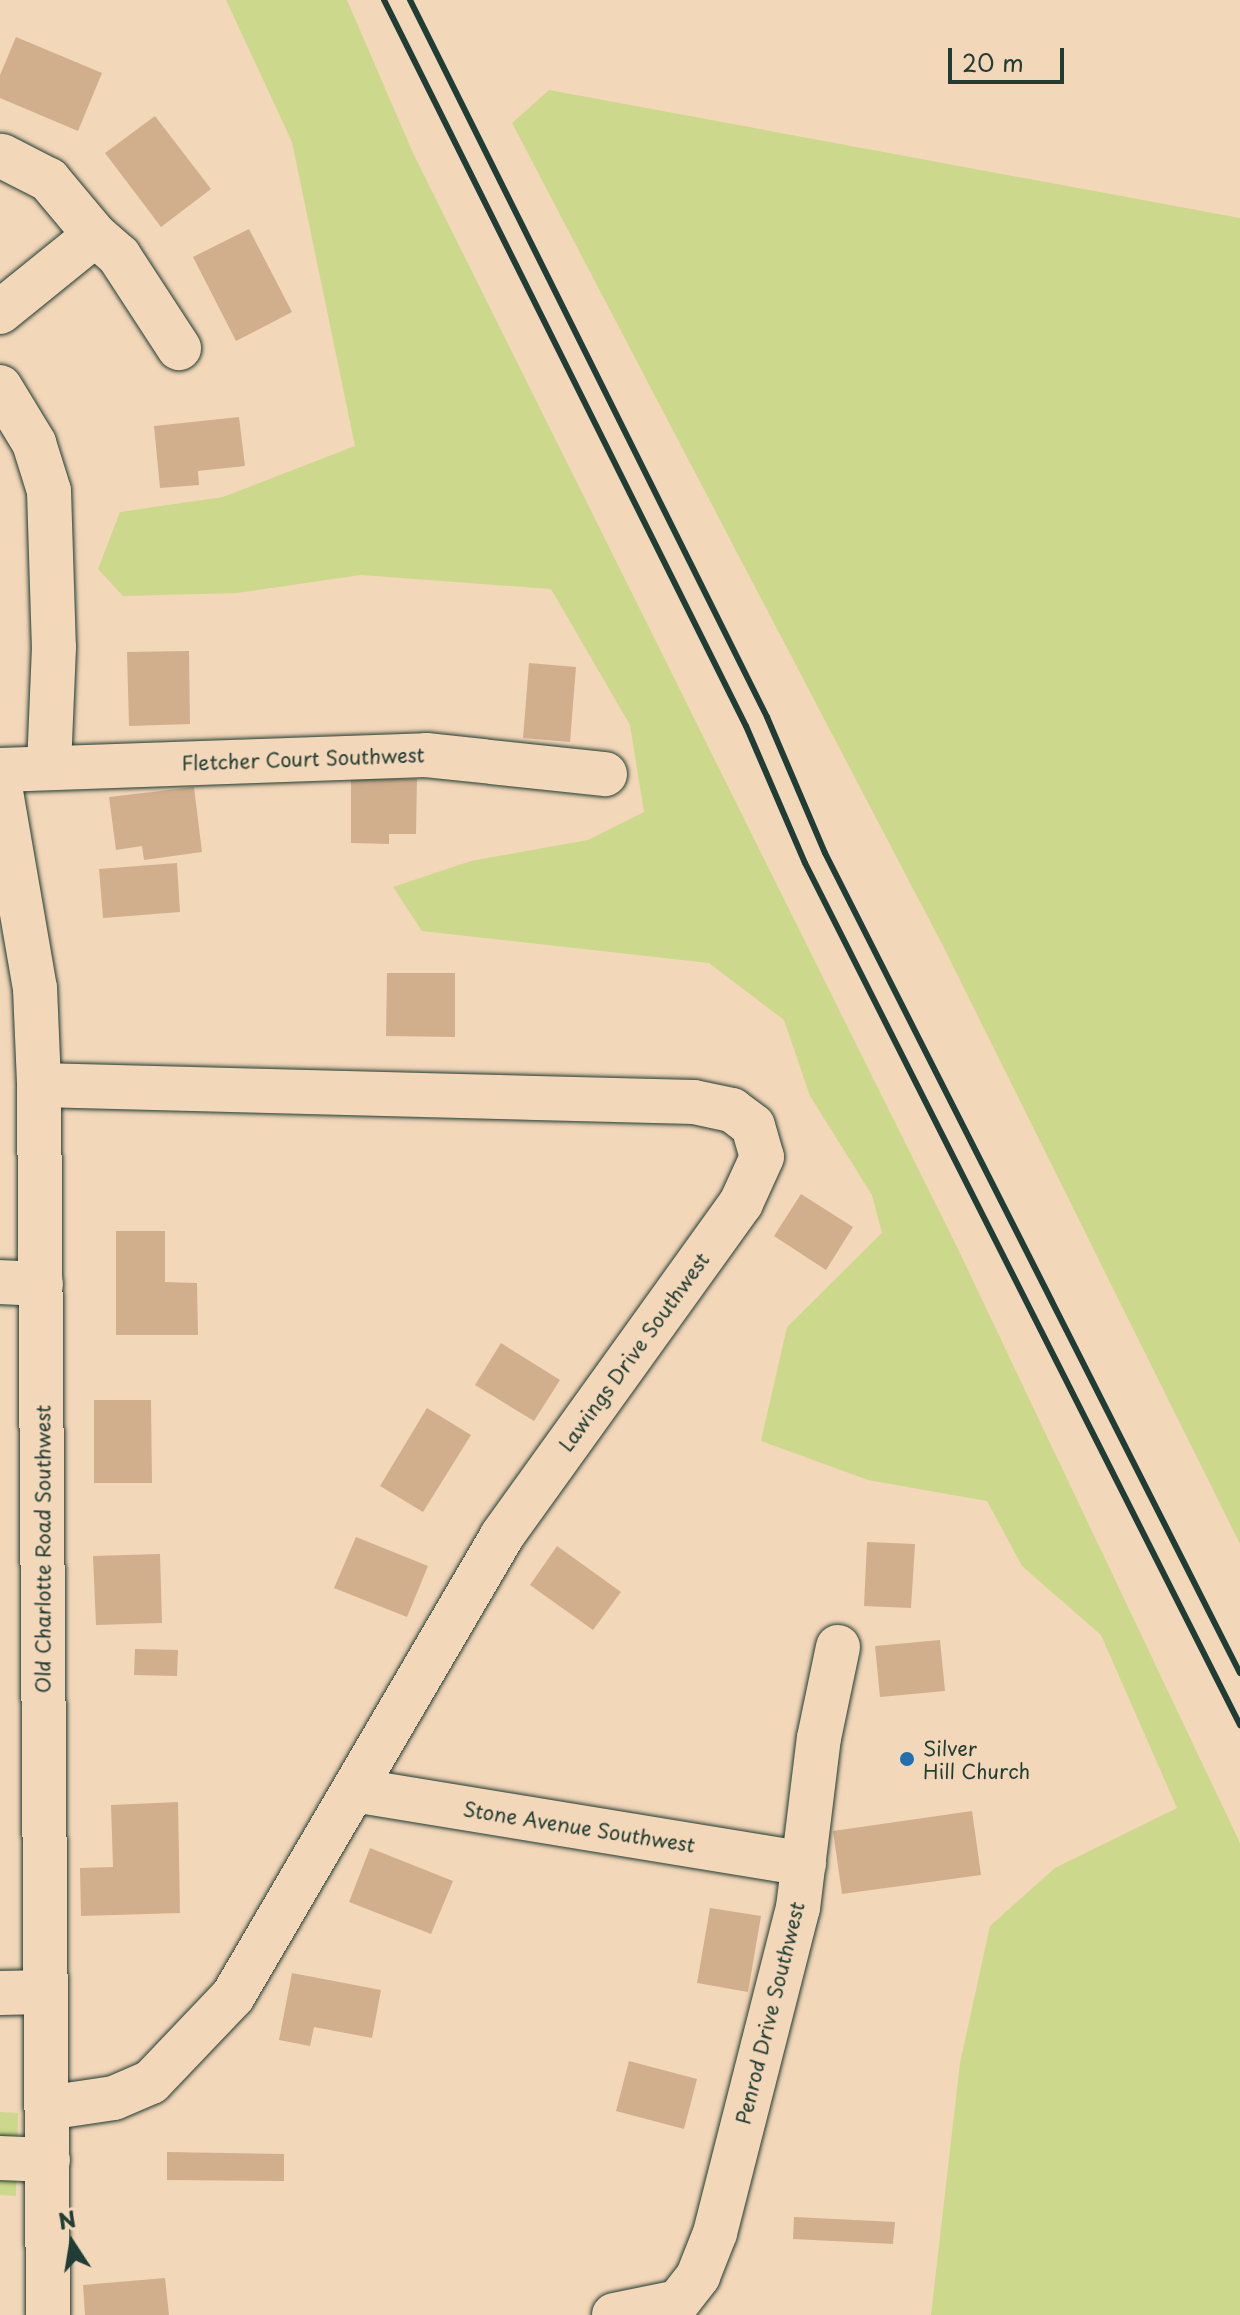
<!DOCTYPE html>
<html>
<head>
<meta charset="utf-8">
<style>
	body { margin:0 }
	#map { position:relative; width:1240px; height:2315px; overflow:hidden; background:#f3d7b9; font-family:"Playpen Sans",sans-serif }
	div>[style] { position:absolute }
	.green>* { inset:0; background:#ccd88b }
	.building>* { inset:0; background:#d1af8d }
	.roads { filter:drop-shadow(0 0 2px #1f3d34) drop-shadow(0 0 2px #1f3d34) }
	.minor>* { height:44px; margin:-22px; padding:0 22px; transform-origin:22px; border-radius:22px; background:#f3d7b9 }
	.rail>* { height:6px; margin:-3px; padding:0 3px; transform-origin:3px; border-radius:3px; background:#1f3d34 }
	.dots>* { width:22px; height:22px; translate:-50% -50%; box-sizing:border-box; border:4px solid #f3d7b9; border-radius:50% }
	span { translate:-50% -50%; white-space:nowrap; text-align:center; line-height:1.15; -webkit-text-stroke:6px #f3d7b9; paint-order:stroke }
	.street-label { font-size:20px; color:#1f3d34 }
	.poi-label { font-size:20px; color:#1f3d34 }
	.left { translate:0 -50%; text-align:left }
	.north { position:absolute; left:32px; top:2203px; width:80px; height:80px; -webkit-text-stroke:6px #f3d7b9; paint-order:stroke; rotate:348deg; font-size:22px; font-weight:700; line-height:32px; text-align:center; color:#1f3d34 }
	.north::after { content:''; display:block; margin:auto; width:28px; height:36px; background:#1f3d34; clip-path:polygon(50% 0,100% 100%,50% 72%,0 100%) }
	.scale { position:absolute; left:948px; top:48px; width:116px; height:36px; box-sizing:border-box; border:4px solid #1f3d34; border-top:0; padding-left:10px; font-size:24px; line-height:28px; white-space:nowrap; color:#1f3d34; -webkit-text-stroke:6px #f3d7b9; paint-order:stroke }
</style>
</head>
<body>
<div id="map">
	<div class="green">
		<div style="clip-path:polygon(226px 0,347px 0,413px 153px,958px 1249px,1240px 1843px,1240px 2315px,931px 2315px,960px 2063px,990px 1926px,1055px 1868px,1177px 1808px,1101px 1635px,1022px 1566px,987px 1501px,868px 1480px,761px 1441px,787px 1327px,882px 1233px,872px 1195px,810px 1096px,784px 1020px,709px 963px,422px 931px,393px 887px,471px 861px,588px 840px,644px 812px,630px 725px,551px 589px,361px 575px,237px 593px,123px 596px,98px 569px,120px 512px,223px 497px,355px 446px,292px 142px)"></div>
		<div style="clip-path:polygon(549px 90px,1240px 218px,1240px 1544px,942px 944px,512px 123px)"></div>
		<div style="clip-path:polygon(0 2112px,18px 2113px,16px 2196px,0 2195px)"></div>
	</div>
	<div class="building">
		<div style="clip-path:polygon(16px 37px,102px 73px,78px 131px,0 98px,0 75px)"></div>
		<div style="clip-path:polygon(155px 116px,211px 189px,161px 227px,105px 153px)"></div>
		<div style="clip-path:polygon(249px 229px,292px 312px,236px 341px,193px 257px)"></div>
		<div style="clip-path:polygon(239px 417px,245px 466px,198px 471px,199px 485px,160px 488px,154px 426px)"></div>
		<div style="clip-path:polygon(189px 651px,190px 724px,129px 726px,127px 652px)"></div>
		<div style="clip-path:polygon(529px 663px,576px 667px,570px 742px,523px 738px)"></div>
		<div style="clip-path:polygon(351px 779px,417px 779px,416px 834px,389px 834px,389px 844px,351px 843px)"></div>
		<div style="clip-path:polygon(194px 787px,202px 852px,144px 860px,142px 846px,116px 850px,109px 797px)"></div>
		<div style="clip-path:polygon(177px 863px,180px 912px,103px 918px,99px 869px)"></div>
		<div style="clip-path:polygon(387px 973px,455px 973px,455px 1037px,386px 1036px)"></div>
		<div style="clip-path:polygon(801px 1194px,853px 1227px,826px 1270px,774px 1236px)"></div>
		<div style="clip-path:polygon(116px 1231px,165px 1231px,165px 1282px,197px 1283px,198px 1335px,116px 1335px)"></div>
		<div style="clip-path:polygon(501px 1343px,560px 1380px,534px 1421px,475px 1385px)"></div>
		<div style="clip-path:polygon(94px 1400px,151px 1400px,152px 1483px,94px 1483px)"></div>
		<div style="clip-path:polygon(427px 1408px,471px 1435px,423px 1512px,380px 1486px)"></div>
		<div style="clip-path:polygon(356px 1537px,428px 1566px,407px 1617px,334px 1588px)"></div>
		<div style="clip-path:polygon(867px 1542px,915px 1544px,911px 1608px,864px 1606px)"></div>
		<div style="clip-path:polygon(557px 1546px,621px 1592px,593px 1630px,530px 1585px)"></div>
		<div style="clip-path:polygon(160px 1554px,162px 1623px,96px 1625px,93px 1556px)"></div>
		<div style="clip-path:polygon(940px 1640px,945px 1691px,880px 1697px,875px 1646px)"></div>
		<div style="clip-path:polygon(135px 1649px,178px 1650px,177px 1676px,134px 1675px)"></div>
		<div style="clip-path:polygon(178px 1802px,180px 1913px,81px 1916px,80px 1868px,113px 1867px,111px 1805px)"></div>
		<div style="clip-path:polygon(972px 1811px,981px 1875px,842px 1894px,833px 1831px)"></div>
		<div style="clip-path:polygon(370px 1848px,453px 1881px,431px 1934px,349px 1902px)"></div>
		<div style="clip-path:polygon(710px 1908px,761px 1916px,748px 1992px,697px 1983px)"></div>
		<div style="clip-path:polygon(292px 1973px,381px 1990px,372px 2038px,314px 2027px,310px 2046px,279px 2040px)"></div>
		<div style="clip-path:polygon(629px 2061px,697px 2079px,684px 2129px,616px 2111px)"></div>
		<div style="clip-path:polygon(167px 2152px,284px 2154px,284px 2181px,167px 2180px)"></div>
		<div style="clip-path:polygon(794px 2217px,895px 2222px,893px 2244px,793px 2239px)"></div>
		<div style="clip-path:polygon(165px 2278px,169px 2315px,85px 2315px,83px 2285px)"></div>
	</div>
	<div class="roads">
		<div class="minor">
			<div style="left:95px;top:235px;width:32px;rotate:41deg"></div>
			<div style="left:119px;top:256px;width:110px;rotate:56.9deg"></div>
			<div style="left:0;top:312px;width:122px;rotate:-39deg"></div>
			<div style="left:95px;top:235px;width:72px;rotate:-129.9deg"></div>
			<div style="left:49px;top:180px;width:53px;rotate:-152.9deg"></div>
			<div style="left:0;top:387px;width:66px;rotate:58.7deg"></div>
			<div style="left:34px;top:443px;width:50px;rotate:72.6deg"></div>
			<div style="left:49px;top:491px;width:156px;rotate:88.2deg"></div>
			<div style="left:54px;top:647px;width:120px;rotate:92.4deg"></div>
			<div style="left:0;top:770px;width:426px;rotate:-2deg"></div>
			<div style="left:426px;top:755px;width:180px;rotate:6.1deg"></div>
			<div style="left:0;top:786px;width:205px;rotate:80.2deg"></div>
			<div style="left:35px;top:988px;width:97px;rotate:87.6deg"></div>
			<div style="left:39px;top:1085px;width:1230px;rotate:89.58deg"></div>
			<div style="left:39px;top:1085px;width:655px;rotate:1.49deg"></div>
			<div style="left:694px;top:1102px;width:39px;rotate:12deg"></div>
			<div style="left:732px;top:1110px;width:26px;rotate:37deg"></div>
			<div style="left:753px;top:1126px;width:32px;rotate:74deg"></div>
			<div style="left:762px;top:1157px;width:51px;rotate:114.5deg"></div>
			<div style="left:741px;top:1203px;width:410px;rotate:125.7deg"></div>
			<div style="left:502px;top:1536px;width:533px;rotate:120.32deg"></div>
			<div style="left:233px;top:1996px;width:119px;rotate:133.6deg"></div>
			<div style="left:151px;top:2082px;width:40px;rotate:156.6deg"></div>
			<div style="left:114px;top:2098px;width:68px;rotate:171.5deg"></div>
			<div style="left:0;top:1282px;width:41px;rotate:2.8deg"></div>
			<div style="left:354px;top:1790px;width:456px;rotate:9.3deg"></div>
			<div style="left:0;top:1993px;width:46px;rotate:-1.2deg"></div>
			<div style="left:0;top:2158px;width:48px;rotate:2.4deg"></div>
			<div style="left:614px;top:2315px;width:65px;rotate:-11.5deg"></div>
			<div style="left:678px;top:2302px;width:33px;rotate:-52deg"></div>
			<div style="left:698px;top:2276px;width:46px;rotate:-68.4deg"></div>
			<div style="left:715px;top:2233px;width:335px;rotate:-75.7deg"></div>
			<div style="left:798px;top:1908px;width:171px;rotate:-83deg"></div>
			<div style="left:819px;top:1738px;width:93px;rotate:-78.2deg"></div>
		</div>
	</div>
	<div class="rail">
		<div style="left:384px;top:0;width:811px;rotate:63.5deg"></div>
		<div style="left:746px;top:726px;width:149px;rotate:66.7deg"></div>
		<div style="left:805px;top:863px;width:966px;rotate:63.22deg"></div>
		<div style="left:410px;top:0;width:801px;rotate:63.53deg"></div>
		<div style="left:767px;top:717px;width:148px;rotate:66.9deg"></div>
		<div style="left:825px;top:853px;width:919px;rotate:63.16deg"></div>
	</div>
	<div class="dots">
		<div style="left:907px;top:1759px;background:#1f6fb2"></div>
	</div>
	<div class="street-label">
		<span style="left:303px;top:759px;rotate:-2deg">Fletcher Court Southwest</span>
		<span style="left:634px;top:1352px;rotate:-54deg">Lawings Drive Southwest</span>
		<span style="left:43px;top:1549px;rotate:-90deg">Old Charlotte Road Southwest</span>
		<span style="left:579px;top:1827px;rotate:9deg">Stone Avenue Southwest</span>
		<span style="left:770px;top:2013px;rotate:-76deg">Penrod Drive Southwest</span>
	</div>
	<div class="poi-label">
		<span class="left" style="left:923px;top:1760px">Silver<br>Hill Church</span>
	</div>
	<div class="north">N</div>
	<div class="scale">20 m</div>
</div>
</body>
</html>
